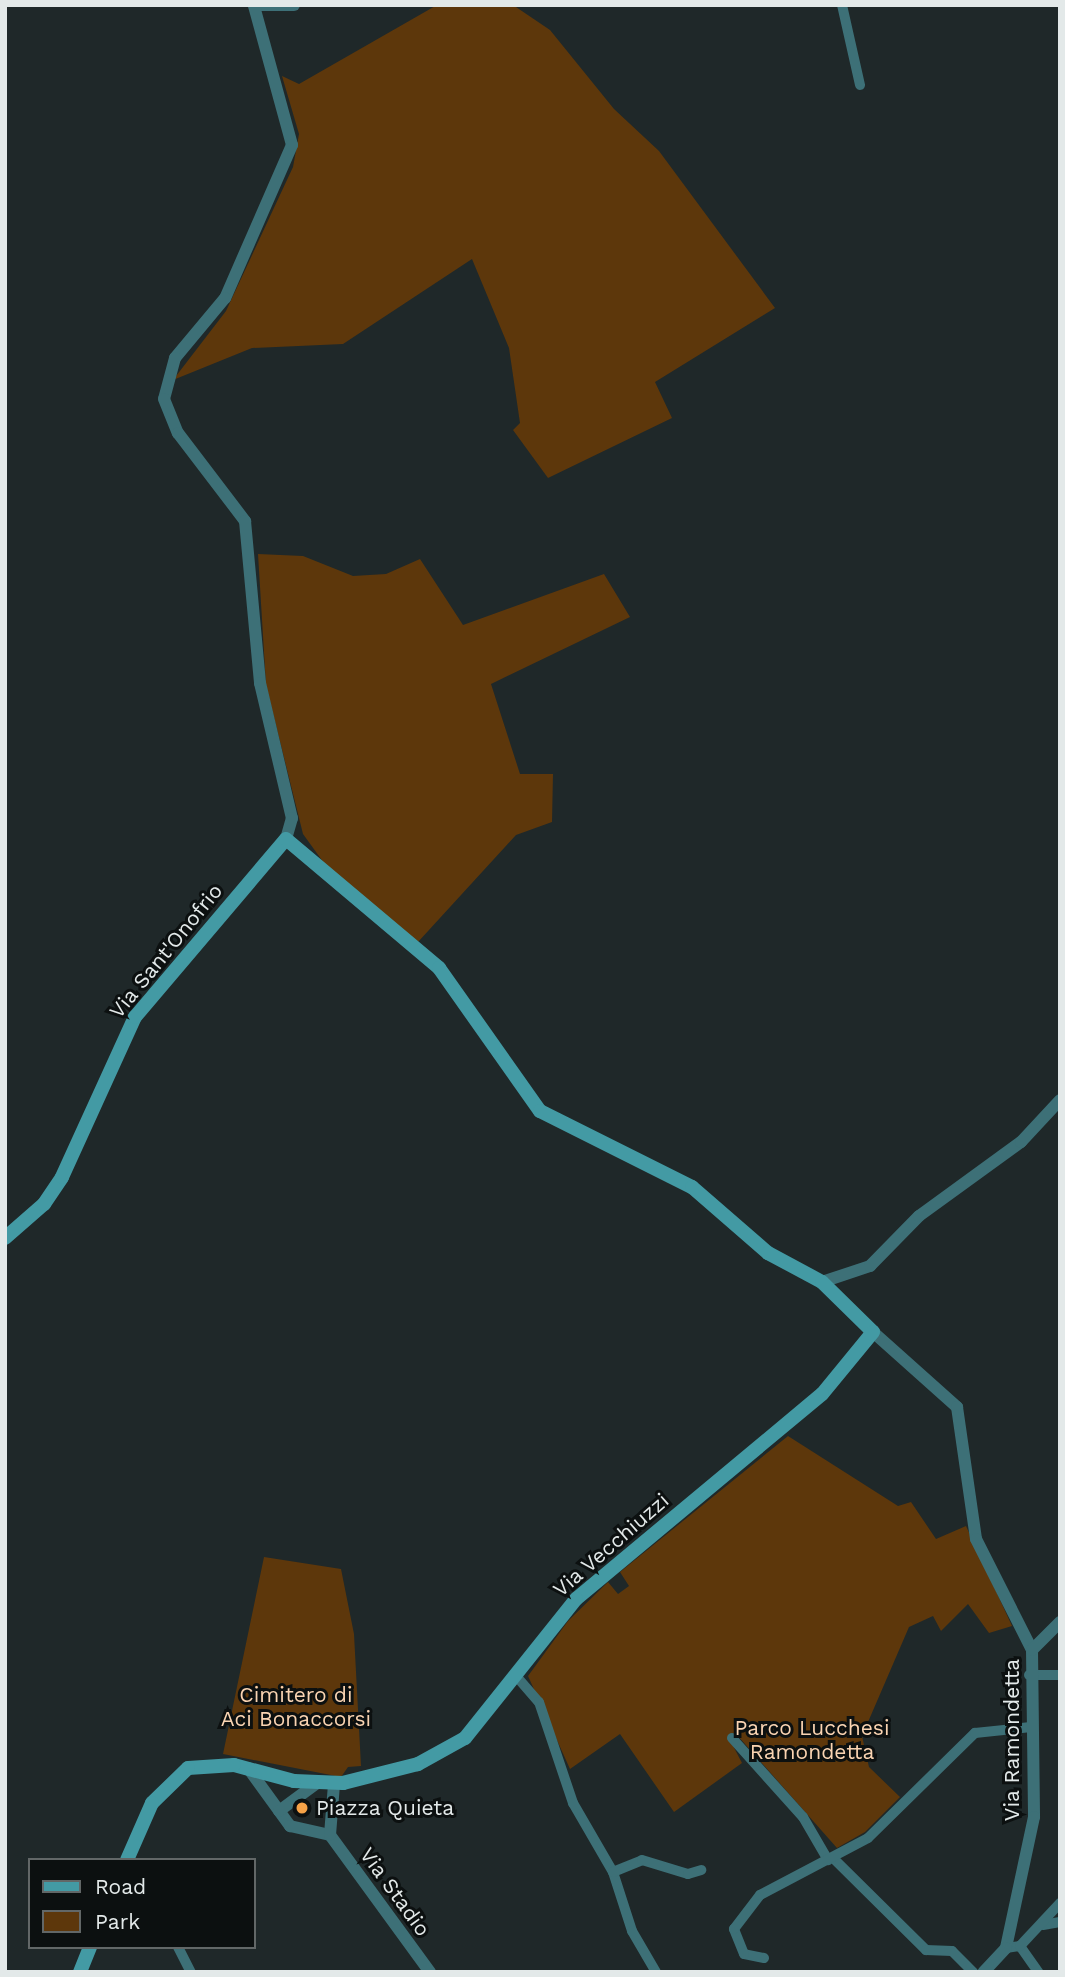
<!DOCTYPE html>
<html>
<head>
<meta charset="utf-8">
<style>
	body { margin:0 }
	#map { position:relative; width:1065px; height:1977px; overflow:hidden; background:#1f2829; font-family:"Work Sans",sans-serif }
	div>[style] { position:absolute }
	.green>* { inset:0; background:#5d370b }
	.minor>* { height:10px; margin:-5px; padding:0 5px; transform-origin:5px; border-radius:5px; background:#3d7077 }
	.tertiary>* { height:12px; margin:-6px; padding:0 6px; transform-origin:6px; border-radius:6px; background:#3d7077 }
	.secondary>* { height:14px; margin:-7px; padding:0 7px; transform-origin:7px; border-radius:7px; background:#439aa4 }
	.dots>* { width:19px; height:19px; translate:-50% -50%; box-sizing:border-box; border:4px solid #0c1010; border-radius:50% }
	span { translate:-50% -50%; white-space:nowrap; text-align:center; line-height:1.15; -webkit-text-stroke:6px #0c1010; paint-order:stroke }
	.street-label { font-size:21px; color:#e3e9e9 }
	.park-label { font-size:21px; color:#fad4b2 }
	.poi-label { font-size:21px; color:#e3e9e9 }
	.left { translate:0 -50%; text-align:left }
	.frame { position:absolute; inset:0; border:7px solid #e3e9e9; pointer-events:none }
	.legend { position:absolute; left:28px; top:1858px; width:228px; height:91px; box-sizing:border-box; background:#0c1010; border:2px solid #626767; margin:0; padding:9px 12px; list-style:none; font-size:21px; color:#e3e9e9 }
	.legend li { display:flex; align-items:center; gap:14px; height:35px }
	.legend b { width:35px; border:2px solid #626767 }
</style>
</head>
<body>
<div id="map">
	<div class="green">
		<div style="clip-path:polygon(437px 5px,513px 5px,550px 30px,614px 109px,659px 151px,775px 308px,655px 382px,672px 418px,548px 478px,513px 430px,520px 423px,509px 348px,472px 259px,343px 344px,252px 348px,173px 380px,226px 311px,293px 167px,299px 134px,282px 76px,299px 84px)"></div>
		<div style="clip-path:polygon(258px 554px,303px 556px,353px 576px,386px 574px,420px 559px,463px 625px,604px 574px,630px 617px,491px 684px,520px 774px,553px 774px,552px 822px,516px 835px,418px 942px,329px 870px,303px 834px,266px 685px)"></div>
		<div style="clip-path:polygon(788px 1436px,898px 1506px,911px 1502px,936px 1539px,966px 1526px,1012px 1626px,989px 1633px,968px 1604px,941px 1631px,933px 1616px,909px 1627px,862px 1736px,869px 1767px,900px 1797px,865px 1832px,837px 1848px,737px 1735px,730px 1740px,742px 1763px,674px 1812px,620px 1734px,570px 1769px,528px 1676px,568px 1621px,608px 1582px,618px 1594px,629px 1586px,620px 1572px)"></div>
		<div style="clip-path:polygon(264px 1557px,341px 1569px,354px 1634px,361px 1766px,348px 1767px,341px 1777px,223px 1754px)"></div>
	</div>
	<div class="minor">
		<div style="left:842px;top:5px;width:82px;rotate:77.3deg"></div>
		<div style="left:1029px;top:1675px;width:31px"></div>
		<div style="left:517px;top:1677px;width:33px;rotate:49deg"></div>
		<div style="left:539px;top:1702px;width:107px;rotate:71.4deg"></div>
		<div style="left:573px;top:1803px;width:80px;rotate:59.9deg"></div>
		<div style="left:613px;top:1872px;width:62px;rotate:72.1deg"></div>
		<div style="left:632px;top:1931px;width:48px;rotate:59.7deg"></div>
		<div style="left:732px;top:1738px;width:106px;rotate:48.1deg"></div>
		<div style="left:803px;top:1817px;width:50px;rotate:59.8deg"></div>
		<div style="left:833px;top:1858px;width:131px;rotate:44.7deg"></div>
		<div style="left:926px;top:1950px;width:26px;rotate:2deg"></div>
		<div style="left:952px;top:1951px;width:30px;rotate:45deg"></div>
		<div style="left:613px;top:1872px;width:31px;rotate:-22deg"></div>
		<div style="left:642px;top:1860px;width:48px;rotate:16.9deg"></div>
		<div style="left:688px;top:1874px;width:14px;rotate:-17deg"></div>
		<div style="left:1043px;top:1925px;width:17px;rotate:-10deg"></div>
		<div style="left:1020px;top:1946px;width:32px;rotate:55deg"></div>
		<div style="left:178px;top:1947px;width:28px;rotate:63deg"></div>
		<div style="left:1006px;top:1948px;width:14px;rotate:-8deg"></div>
		<div style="left:1020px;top:1946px;width:59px;rotate:-47.1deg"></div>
		<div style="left:764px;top:1958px;width:20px;rotate:-169deg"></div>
		<div style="left:744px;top:1954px;width:27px;rotate:-112deg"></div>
		<div style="left:734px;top:1929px;width:43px;rotate:-52.6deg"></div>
		<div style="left:760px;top:1895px;width:122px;rotate:-27.8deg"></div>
		<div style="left:868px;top:1838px;width:150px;rotate:-44.5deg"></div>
		<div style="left:975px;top:1733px;width:56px;rotate:-6.1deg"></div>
	</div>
	<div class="tertiary">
		<div style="left:254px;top:5px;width:40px"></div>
		<div style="left:254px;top:6px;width:144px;rotate:74.7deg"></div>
		<div style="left:292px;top:145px;width:167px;rotate:113.6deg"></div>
		<div style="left:225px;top:298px;width:78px;rotate:129.8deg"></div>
		<div style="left:175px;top:358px;width:42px;rotate:105deg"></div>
		<div style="left:164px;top:399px;width:37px;rotate:68deg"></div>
		<div style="left:178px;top:433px;width:111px;rotate:52.7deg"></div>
		<div style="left:245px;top:521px;width:163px;rotate:84.7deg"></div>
		<div style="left:260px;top:683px;width:139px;rotate:76.7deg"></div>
		<div style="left:292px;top:818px;width:22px;rotate:106deg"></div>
		<div style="left:822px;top:1282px;width:51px;rotate:-18.4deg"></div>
		<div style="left:870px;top:1266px;width:70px;rotate:-45.6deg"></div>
		<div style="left:919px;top:1216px;width:126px;rotate:-36deg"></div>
		<div style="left:1021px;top:1142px;width:57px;rotate:-47.1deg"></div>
		<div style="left:873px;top:1332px;width:113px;rotate:41.8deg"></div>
		<div style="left:957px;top:1407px;width:133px;rotate:81.8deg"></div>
		<div style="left:976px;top:1539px;width:124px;rotate:63.2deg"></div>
		<div style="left:1032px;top:1650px;width:167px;rotate:89.3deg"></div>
		<div style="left:1034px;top:1817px;width:134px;rotate:102.1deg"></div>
		<div style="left:1006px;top:1948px;width:33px;rotate:133deg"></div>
		<div style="left:1032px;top:1650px;width:40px;rotate:-45deg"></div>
		<div style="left:248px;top:1768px;width:72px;rotate:54.1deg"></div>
		<div style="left:290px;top:1826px;width:41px;rotate:12.7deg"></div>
		<div style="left:330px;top:1835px;width:170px;rotate:53.9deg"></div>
		<div style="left:279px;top:1811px;width:47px;rotate:-36.4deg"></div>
		<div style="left:330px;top:1835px;width:51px;rotate:-85.5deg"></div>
	</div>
	<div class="secondary">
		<div style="left:5px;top:1238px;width:52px;rotate:-41.1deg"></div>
		<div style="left:44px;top:1204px;width:32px;rotate:-56deg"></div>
		<div style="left:62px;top:1177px;width:176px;rotate:-65.5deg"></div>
		<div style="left:135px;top:1017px;width:233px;rotate:-49.7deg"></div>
		<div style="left:286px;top:839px;width:200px;rotate:40.1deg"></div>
		<div style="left:439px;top:968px;width:175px;rotate:54.8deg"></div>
		<div style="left:540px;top:1111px;width:170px;rotate:26.6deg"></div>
		<div style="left:692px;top:1187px;width:101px;rotate:41deg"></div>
		<div style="left:768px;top:1253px;width:61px;rotate:28.2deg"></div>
		<div style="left:822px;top:1282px;width:71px;rotate:44.4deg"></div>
		<div style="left:873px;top:1332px;width:80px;rotate:129.4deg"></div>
		<div style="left:822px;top:1394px;width:320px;rotate:140.2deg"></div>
		<div style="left:576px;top:1599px;width:178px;rotate:128.6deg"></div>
		<div style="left:465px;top:1738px;width:54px;rotate:151deg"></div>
		<div style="left:418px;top:1764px;width:77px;rotate:165.8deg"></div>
		<div style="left:343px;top:1783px;width:49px;rotate:-177.7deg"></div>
		<div style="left:294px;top:1781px;width:62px;rotate:-165.1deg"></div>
		<div style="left:234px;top:1765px;width:46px;rotate:176.3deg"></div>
		<div style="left:188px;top:1768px;width:50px;rotate:135.8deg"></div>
		<div style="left:152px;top:1803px;width:62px;rotate:113.7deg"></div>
		<div style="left:80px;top:1972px;width:27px;rotate:-68deg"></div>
	</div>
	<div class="dots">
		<div style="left:302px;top:1808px;background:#f6a247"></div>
	</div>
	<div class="street-label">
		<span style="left:166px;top:951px;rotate:-51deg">Via Sant'Onofrio</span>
		<span style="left:611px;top:1545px;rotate:-41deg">Via Vecchiuzzi</span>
		<span style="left:1012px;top:1740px;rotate:-90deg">Via Ramondetta</span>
		<span style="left:395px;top:1892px;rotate:54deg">Via Stadio</span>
	</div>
	<div class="park-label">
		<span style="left:296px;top:1707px">Cimitero di<br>Aci Bonaccorsi</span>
		<span style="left:812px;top:1740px">Parco Lucchesi<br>Ramondetta</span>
	</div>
	<div class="poi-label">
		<span class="left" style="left:316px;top:1808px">Piazza Quieta</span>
	</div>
	<div class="frame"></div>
	<ul class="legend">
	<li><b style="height:9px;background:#439aa4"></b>Road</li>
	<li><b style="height:19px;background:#5d370b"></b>Park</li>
	</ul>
</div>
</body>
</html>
